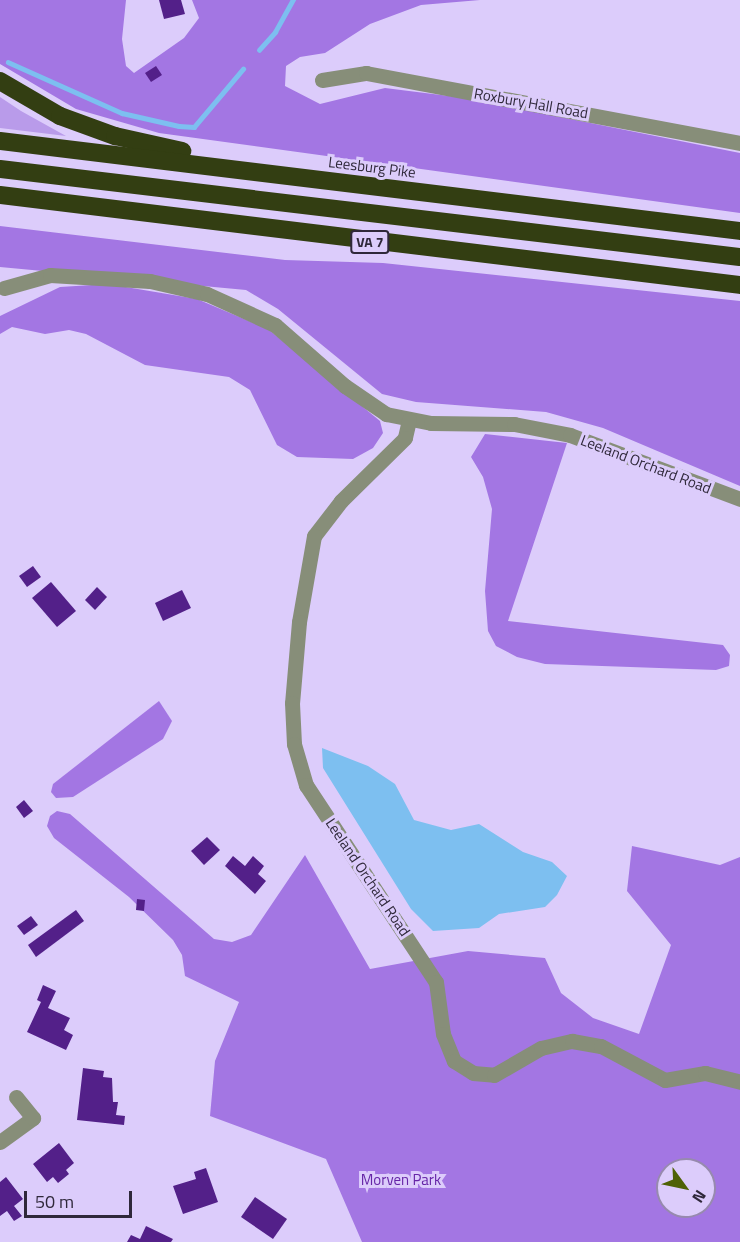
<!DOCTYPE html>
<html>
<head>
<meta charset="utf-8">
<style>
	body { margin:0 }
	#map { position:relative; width:740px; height:1242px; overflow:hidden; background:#dcccfb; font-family:"Titillium Web",sans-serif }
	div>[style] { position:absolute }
	.green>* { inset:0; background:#b99bea }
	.forest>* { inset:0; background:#a376e3 }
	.water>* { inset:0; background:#7dbff0 }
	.stream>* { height:4.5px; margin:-2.25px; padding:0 2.25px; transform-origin:2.25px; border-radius:2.25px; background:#7dbff0 }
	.building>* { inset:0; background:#532089 }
	.minor>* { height:15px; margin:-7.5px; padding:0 7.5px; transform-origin:7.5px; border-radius:7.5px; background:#878e79 }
	.highway>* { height:18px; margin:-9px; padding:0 9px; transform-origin:9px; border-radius:9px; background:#333e12 }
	span { translate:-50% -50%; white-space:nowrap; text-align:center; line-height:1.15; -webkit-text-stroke:6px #dcccfb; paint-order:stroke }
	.shield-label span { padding:2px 4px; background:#dcccfb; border:2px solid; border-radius:4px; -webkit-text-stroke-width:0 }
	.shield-label { font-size:14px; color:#2f283a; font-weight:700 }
	.street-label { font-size:15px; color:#2f283a }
	.park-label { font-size:15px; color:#6625a7 }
	.north { position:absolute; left:656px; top:1158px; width:60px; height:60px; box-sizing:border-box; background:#dcccfb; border:2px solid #978aae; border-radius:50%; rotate:123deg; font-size:16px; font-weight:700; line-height:24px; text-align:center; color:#2f283a }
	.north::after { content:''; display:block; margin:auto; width:21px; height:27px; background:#4f6106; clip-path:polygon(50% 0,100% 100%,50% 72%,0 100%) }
	.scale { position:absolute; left:24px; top:1191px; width:108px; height:27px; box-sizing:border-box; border:3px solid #2f283a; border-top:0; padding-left:8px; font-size:18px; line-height:21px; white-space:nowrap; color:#2f283a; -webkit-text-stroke:4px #dcccfb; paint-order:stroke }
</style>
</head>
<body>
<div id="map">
	<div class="green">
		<div style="clip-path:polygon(0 97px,21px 111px,66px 136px,0 128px)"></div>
	</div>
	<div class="forest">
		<div style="clip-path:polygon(0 0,126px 0,122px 39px,126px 66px,134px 73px,184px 38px,199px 18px,192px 0,480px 0,421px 5px,370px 24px,325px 53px,300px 57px,286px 66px,285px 86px,320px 104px,385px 88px,465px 98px,740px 153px,740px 213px,159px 133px,76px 109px,0 64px)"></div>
		<div style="clip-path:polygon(0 226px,285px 260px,383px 263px,740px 301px,740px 486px,603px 428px,546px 412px,416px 402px,382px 394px,278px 309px,246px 290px,0 267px)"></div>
		<div style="clip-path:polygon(108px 284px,197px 299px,268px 329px,380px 421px,383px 433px,373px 448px,353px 459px,297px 457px,277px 445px,250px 390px,229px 377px,145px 365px,86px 334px,69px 330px,45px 334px,12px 327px,0 334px,0 316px,60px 287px)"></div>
		<div style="clip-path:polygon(485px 434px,567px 443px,508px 621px,723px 645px,730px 655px,729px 666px,716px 670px,545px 664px,517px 657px,496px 646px,488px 631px,485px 591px,492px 509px,483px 477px,471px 457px)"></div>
		<div style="clip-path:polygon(159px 701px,172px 721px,163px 739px,73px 797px,56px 798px,51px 792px,53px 784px)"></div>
		<div style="clip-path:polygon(evenodd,57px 811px,70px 814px,214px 939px,232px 942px,251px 935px,305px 855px,370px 969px,468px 951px,545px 958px,561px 993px,593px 1018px,639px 1034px,671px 945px,627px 891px,632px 846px,720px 865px,740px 857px,740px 1242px,362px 1242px,326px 1159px,210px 1116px,215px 1061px,239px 1002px,185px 976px,182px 955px,173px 940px,129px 897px,54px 838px,47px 826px,50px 816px,57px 811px,668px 1170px,704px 1170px,704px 1206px,668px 1206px,668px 1170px)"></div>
	</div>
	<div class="water">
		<div style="clip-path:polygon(322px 748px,368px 766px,395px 784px,414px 820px,451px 830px,479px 824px,523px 852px,552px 862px,567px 876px,557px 895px,545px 907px,499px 914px,479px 928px,433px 931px,411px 909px,323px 768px)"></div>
	</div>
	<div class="stream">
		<div style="left:259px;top:50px;width:24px;rotate:-48deg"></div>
		<div style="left:275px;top:32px;width:37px;rotate:-61deg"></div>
		<div style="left:8px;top:62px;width:125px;rotate:24.1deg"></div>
		<div style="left:122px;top:113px;width:58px;rotate:12.8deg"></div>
		<div style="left:179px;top:126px;width:15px;rotate:4deg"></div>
		<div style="left:194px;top:127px;width:76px;rotate:-49.8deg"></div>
	</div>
	<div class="building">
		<div style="clip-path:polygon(159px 0,181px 0,185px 14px,164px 19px)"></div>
		<div style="clip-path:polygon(156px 66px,162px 75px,151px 82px,145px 73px)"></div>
		<div style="clip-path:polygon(33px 566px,41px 577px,27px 587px,19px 576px)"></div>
		<div style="clip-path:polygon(51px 582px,76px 611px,57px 627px,32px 598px)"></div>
		<div style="clip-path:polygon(97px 587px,107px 597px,95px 610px,85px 600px)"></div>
		<div style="clip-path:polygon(182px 590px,191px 608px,163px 621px,155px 603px)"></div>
		<div style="clip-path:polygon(24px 800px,33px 811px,24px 818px,16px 807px)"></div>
		<div style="clip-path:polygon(207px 837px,220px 850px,204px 865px,191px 851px)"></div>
		<div style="clip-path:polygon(233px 856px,245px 866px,253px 856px,264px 866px,258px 874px,266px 881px,255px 894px,225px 866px)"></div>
		<div style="clip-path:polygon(137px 899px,145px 900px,144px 911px,136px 910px)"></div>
		<div style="clip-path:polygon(76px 910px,84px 921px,36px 957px,28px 945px)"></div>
		<div style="clip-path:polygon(31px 916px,38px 925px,24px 935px,17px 926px)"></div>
		<div style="clip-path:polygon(43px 985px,56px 991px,48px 1008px,70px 1018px,64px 1030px,73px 1035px,66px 1050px,27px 1032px,41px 1002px,37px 1000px)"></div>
		<div style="clip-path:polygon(83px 1068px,104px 1071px,103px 1077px,112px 1078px,113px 1102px,118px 1102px,116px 1115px,125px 1116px,124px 1125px,77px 1120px)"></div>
		<div style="clip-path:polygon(59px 1143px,74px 1163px,66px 1170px,69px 1174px,58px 1183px,53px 1177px,47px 1182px,33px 1164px)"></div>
		<div style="clip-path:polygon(206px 1168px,218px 1202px,183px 1214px,173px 1186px,196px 1179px,194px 1172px)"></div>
		<div style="clip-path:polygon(6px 1177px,23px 1199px,14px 1206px,22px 1216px,14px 1221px,7px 1211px,0 1216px,0 1182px)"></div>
		<div style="clip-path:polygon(255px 1197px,287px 1219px,273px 1239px,241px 1217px)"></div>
		<div style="clip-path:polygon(146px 1226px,173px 1239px,171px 1242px,127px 1242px,131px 1235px,140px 1239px)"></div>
	</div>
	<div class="minor">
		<div style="left:322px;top:80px;width:45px;rotate:-9deg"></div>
		<div style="left:366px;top:73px;width:380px;rotate:10.6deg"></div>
		<div style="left:4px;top:288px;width:48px;rotate:-15.8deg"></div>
		<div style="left:50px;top:275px;width:100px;rotate:3.4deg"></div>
		<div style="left:150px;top:281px;width:58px;rotate:12.8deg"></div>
		<div style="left:207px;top:294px;width:75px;rotate:24.5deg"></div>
		<div style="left:275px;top:325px;width:93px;rotate:41.1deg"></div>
		<div style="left:345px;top:386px;width:50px;rotate:34.3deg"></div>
		<div style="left:386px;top:414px;width:46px;rotate:11.3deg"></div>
		<div style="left:431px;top:423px;width:83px;rotate:0.7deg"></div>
		<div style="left:514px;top:424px;width:57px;rotate:11.1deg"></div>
		<div style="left:570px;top:435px;width:182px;rotate:20.6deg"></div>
		<div style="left:409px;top:420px;width:18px;rotate:103deg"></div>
		<div style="left:405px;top:438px;width:90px;rotate:135.5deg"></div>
		<div style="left:341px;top:501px;width:44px;rotate:127.6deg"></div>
		<div style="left:314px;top:536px;width:87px;rotate:99.9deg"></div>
		<div style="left:299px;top:622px;width:81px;rotate:94.9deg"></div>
		<div style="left:292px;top:703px;width:41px;rotate:87.2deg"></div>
		<div style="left:294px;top:744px;width:43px;rotate:73.7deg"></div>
		<div style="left:306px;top:785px;width:236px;rotate:56.6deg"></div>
		<div style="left:436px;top:982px;width:52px;rotate:82.3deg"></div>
		<div style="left:443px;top:1034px;width:29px;rotate:68deg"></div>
		<div style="left:454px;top:1061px;width:22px;rotate:32deg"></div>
		<div style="left:473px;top:1073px;width:21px;rotate:5deg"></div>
		<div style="left:494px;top:1075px;width:54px;rotate:-29.9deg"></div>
		<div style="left:541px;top:1048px;width:32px;rotate:-13deg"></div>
		<div style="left:572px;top:1041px;width:29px;rotate:10deg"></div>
		<div style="left:601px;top:1046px;width:72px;rotate:28deg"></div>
		<div style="left:665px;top:1080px;width:41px;rotate:-9.9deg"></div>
		<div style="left:705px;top:1073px;width:36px;rotate:14deg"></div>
		<div style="left:0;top:1142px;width:41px;rotate:-36deg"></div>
		<div style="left:33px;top:1118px;width:27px;rotate:-129deg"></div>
	</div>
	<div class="highway">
		<div style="left:0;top:81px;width:69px;rotate:30.3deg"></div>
		<div style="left:60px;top:116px;width:59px;rotate:20deg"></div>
		<div style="left:115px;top:136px;width:69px;rotate:12.6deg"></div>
		<div style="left:0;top:141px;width:745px;rotate:6.93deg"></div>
		<div style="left:0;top:169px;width:745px;rotate:6.78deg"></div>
		<div style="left:0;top:195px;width:745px;rotate:6.93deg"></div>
	</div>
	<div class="shield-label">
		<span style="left:370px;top:242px">VA 7</span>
	</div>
	<div class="street-label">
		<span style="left:531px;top:103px;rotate:10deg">Roxbury Hall Road</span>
		<span style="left:372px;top:167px;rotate:7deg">Leesburg Pike</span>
		<span style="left:646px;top:464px;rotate:21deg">Leeland Orchard Road</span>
		<span style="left:368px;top:877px;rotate:56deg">Leeland Orchard Road</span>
	</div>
	<div class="park-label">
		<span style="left:401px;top:1180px">Morven Park</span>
	</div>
	<div class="north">N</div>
	<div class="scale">50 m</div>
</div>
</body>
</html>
